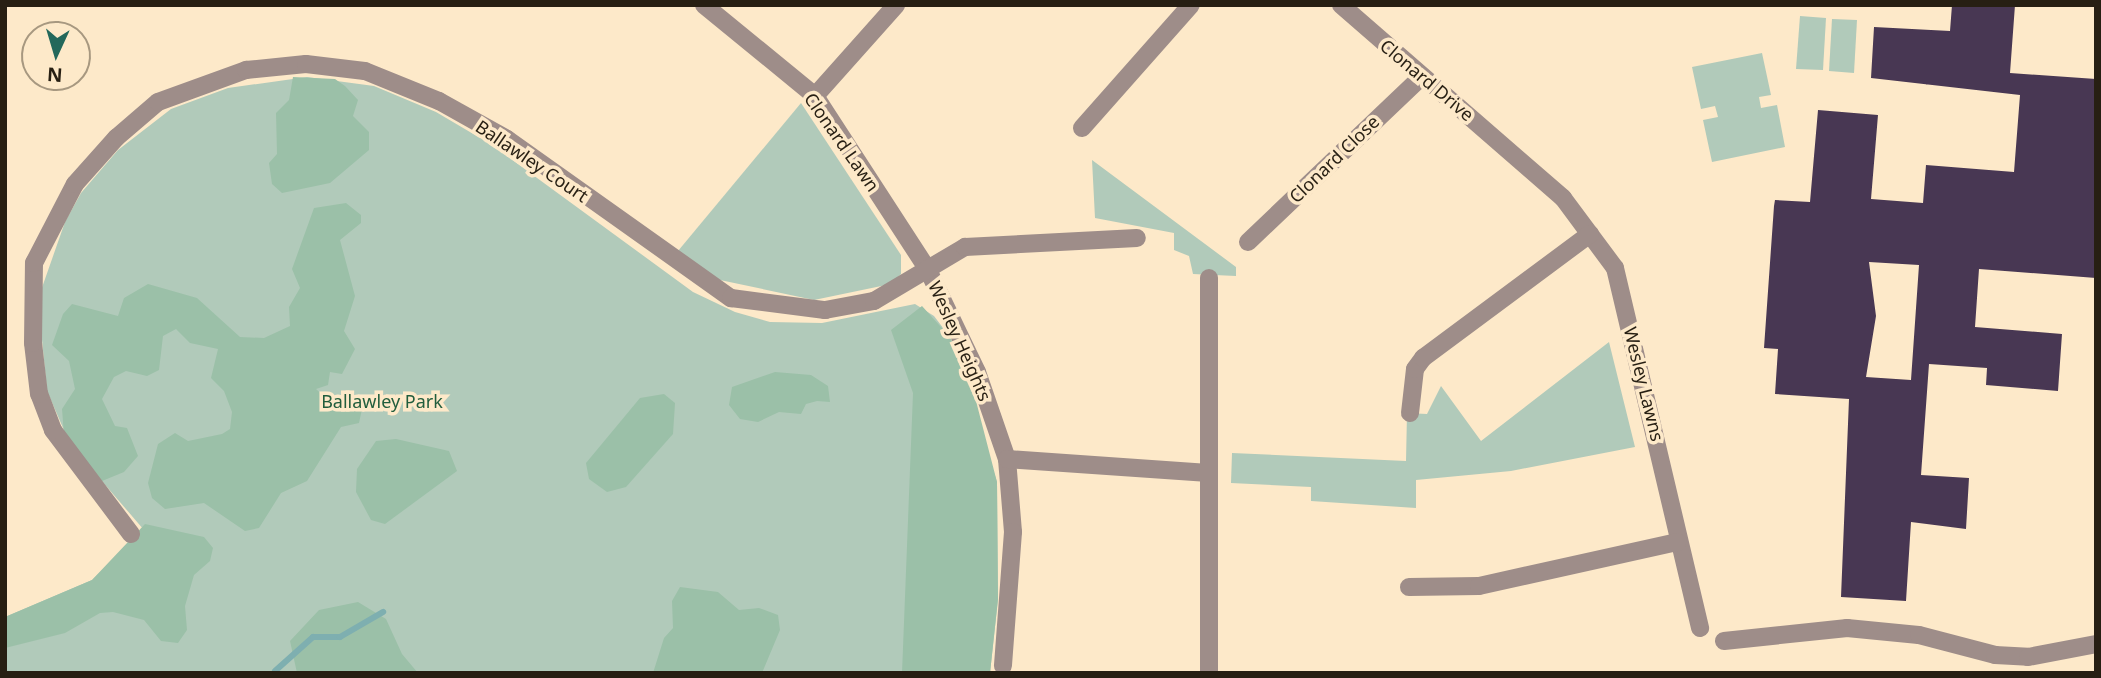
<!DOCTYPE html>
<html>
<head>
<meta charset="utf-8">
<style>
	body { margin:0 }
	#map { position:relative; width:2101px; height:678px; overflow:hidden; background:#fde9c9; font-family:"Noto Sans",sans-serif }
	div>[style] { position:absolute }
	.green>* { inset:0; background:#b1caba }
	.forest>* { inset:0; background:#9bc0a8 }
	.stream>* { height:6px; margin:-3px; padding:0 3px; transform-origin:3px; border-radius:3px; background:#7eafb0 }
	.building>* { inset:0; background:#483753 }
	.minor>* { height:18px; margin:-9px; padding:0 9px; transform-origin:9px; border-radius:9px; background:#9e8d89 }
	span { translate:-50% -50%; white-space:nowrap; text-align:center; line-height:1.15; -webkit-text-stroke:7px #fde9c9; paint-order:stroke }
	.street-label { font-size:18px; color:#271f13 }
	.park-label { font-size:18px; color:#215d3d }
	.frame { position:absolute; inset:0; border:7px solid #271f13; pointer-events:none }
	.north { position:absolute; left:21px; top:21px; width:70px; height:70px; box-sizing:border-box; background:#fde9c9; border:2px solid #a79880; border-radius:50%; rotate:184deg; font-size:19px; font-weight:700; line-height:28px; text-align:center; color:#271f13 }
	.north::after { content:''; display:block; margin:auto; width:24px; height:32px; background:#23685b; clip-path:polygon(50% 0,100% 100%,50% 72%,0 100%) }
</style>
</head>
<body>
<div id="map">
	<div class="green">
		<div style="clip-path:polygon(1800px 16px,1826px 18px,1823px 70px,1796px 69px)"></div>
		<div style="clip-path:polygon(1832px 19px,1857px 20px,1854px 73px,1829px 71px)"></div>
		<div style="clip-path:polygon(1762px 53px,1771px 95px,1759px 97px,1761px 108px,1777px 105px,1785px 147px,1712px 162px,1703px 120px,1718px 117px,1715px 106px,1701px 109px,1692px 67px)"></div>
		<div style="clip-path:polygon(307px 77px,374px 86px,436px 112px,492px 145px,693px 292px,735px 312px,770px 322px,822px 323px,915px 304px,934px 316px,950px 337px,997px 482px,998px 599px,990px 673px,5px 673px,5px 617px,92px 580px,144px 530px,70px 444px,47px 391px,38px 299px,65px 222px,81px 193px,118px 150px,171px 109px,228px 88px)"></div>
		<div style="clip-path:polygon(801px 103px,901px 255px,901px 274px,891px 284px,814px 300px,720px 280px,678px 251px)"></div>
		<div style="clip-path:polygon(1092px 160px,1236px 267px,1236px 276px,1193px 274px,1189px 256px,1174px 250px,1174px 233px,1095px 218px)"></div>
		<div style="clip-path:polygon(1609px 342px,1635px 447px,1511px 471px,1416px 480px,1416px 508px,1311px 501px,1311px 487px,1231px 483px,1232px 453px,1406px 461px,1407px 413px,1427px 414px,1441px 386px,1481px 441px)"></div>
	</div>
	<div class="forest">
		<div style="clip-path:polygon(293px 77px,335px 79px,345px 86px,358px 100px,353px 116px,369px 132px,369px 150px,330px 183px,282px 193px,272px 184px,269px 163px,277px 154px,276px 113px,289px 100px)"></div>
		<div style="clip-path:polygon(346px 203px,361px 215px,361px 223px,340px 240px,355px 296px,344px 331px,355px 349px,342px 374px,330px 372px,328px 385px,316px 389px,328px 400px,350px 396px,362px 409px,359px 423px,341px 427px,307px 481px,281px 493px,259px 528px,245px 531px,204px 503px,165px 509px,152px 498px,148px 483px,158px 444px,175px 433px,188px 441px,222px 434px,230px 429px,232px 412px,224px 391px,211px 378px,218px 349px,190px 343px,176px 329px,163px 336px,159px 370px,147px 376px,126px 371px,114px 377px,102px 399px,115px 426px,127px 428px,138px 456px,124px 472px,102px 481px,64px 435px,62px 409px,75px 389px,69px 361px,52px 345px,63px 314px,72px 304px,118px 316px,124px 298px,148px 284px,197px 298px,240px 337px,264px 338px,290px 326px,289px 307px,300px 288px,292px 269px,314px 208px)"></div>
		<div style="clip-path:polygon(922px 306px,950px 337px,969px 374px,997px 482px,998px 599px,990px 673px,902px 673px,913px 393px,891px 330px)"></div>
		<div style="clip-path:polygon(775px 372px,811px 375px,828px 386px,830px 402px,817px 401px,806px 404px,801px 414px,779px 412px,758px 422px,740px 419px,729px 405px,732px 387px)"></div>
		<div style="clip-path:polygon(664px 394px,675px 403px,673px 434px,626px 487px,607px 492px,589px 479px,586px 463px,640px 398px)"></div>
		<div style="clip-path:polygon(396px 439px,449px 451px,457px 471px,385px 524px,371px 520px,356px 492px,357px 469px,376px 441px)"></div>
		<div style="clip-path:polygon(145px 524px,204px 537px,213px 548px,210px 561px,194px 575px,185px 606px,187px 630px,178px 643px,161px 641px,144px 620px,113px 612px,100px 613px,65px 633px,5px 648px,5px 617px,92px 580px)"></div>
		<div style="clip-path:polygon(680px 587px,718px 592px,739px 610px,759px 608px,778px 615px,780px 630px,762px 673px,653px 673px,664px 638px,673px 628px,672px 601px)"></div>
		<div style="clip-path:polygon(358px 602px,386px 619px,402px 654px,418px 673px,297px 673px,290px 641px,319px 610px)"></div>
	</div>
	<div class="stream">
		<div style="left:275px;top:671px;width:51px;rotate:-41.8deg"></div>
		<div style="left:313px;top:637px;width:27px"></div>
		<div style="left:340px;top:637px;width:50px;rotate:-30.2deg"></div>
	</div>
	<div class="building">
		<div style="clip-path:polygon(evenodd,1952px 5px,2015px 5px,2010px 73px,2096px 79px,2096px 278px,1979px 269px,1975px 327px,2062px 334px,2058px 391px,1986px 385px,1987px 368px,1929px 364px,1921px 475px,1969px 478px,1966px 529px,1911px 522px,1906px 601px,1841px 597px,1849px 399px,1775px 394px,1778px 349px,1764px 348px,1774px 206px,1775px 200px,1810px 202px,1818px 110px,1878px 115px,1871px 199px,1923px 203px,1926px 165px,2014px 172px,2020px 95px,1871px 78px,1874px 27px,1950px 31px,1952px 5px,1869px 262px,1919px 265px,1911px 380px,1866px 377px,1876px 316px,1869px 262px)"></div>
	</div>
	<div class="minor">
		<div style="left:704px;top:5px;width:144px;rotate:39.3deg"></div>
		<div style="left:815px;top:96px;width:207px;rotate:57deg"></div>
		<div style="left:928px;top:270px;width:113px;rotate:64.3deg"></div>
		<div style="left:977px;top:372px;width:92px;rotate:71deg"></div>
		<div style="left:1007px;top:459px;width:73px;rotate:85.3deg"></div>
		<div style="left:1013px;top:532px;width:134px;rotate:94.3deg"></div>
		<div style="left:1341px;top:5px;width:294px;rotate:41deg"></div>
		<div style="left:1563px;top:198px;width:87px;rotate:53.4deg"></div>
		<div style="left:1615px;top:268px;width:370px;rotate:76.7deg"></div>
		<div style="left:815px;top:96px;width:122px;rotate:-48.3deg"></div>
		<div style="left:1082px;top:128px;width:164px;rotate:-48.5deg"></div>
		<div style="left:1248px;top:242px;width:239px;rotate:-43.6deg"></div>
		<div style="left:1410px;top:413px;width:44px;rotate:-83.5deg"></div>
		<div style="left:1415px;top:369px;width:14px;rotate:-54deg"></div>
		<div style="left:1423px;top:358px;width:208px;rotate:-36.6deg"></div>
		<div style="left:1007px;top:459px;width:202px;rotate:4deg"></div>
		<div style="left:131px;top:534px;width:130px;rotate:-126.9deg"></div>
		<div style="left:53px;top:430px;width:39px;rotate:-111deg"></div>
		<div style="left:39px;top:394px;width:51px;rotate:-96.7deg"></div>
		<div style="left:33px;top:343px;width:80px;rotate:-89.3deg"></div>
		<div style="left:34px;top:263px;width:89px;rotate:-62.6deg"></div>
		<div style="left:75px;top:184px;width:62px;rotate:-48.3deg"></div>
		<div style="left:116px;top:138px;width:55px;rotate:-40.6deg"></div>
		<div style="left:158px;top:102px;width:94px;rotate:-20deg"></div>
		<div style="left:246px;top:70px;width:60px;rotate:-5.7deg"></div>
		<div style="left:306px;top:64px;width:59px;rotate:6.8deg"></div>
		<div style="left:365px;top:71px;width:80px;rotate:22.1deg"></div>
		<div style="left:439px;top:101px;width:78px;rotate:29.2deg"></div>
		<div style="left:507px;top:139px;width:275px;rotate:35.4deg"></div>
		<div style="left:731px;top:298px;width:95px;rotate:7.3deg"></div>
		<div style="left:825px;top:310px;width:50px;rotate:-10.4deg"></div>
		<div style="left:874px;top:301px;width:106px;rotate:-30.7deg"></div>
		<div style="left:965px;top:247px;width:172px;rotate:-3deg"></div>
		<div style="left:1409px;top:587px;width:70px;rotate:-0.8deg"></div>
		<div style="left:1479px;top:586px;width:203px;rotate:-12.5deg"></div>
		<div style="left:1724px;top:641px;width:124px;rotate:-6deg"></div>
		<div style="left:1847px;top:628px;width:72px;rotate:5.6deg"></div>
		<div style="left:1919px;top:635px;width:79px;rotate:14.7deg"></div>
		<div style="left:1995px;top:655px;width:33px;rotate:3deg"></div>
		<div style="left:2028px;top:657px;width:69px;rotate:-10.8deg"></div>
		<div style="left:1209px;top:673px;width:395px;rotate:-90deg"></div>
	</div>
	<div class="street-label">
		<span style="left:1427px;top:80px;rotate:40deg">Clonard Drive</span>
		<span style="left:842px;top:142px;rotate:55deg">Clonard Lawn</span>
		<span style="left:1334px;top:159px;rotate:-44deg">Clonard Close</span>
		<span style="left:532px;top:161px;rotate:34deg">Ballawley Court</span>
		<span style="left:960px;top:341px;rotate:66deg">Wesley Heights</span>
		<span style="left:1644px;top:384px;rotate:76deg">Wesley Lawns</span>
	</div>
	<div class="park-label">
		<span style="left:382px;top:401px">Ballawley Park</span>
	</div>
	<div class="frame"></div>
	<div class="north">N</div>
</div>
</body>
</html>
